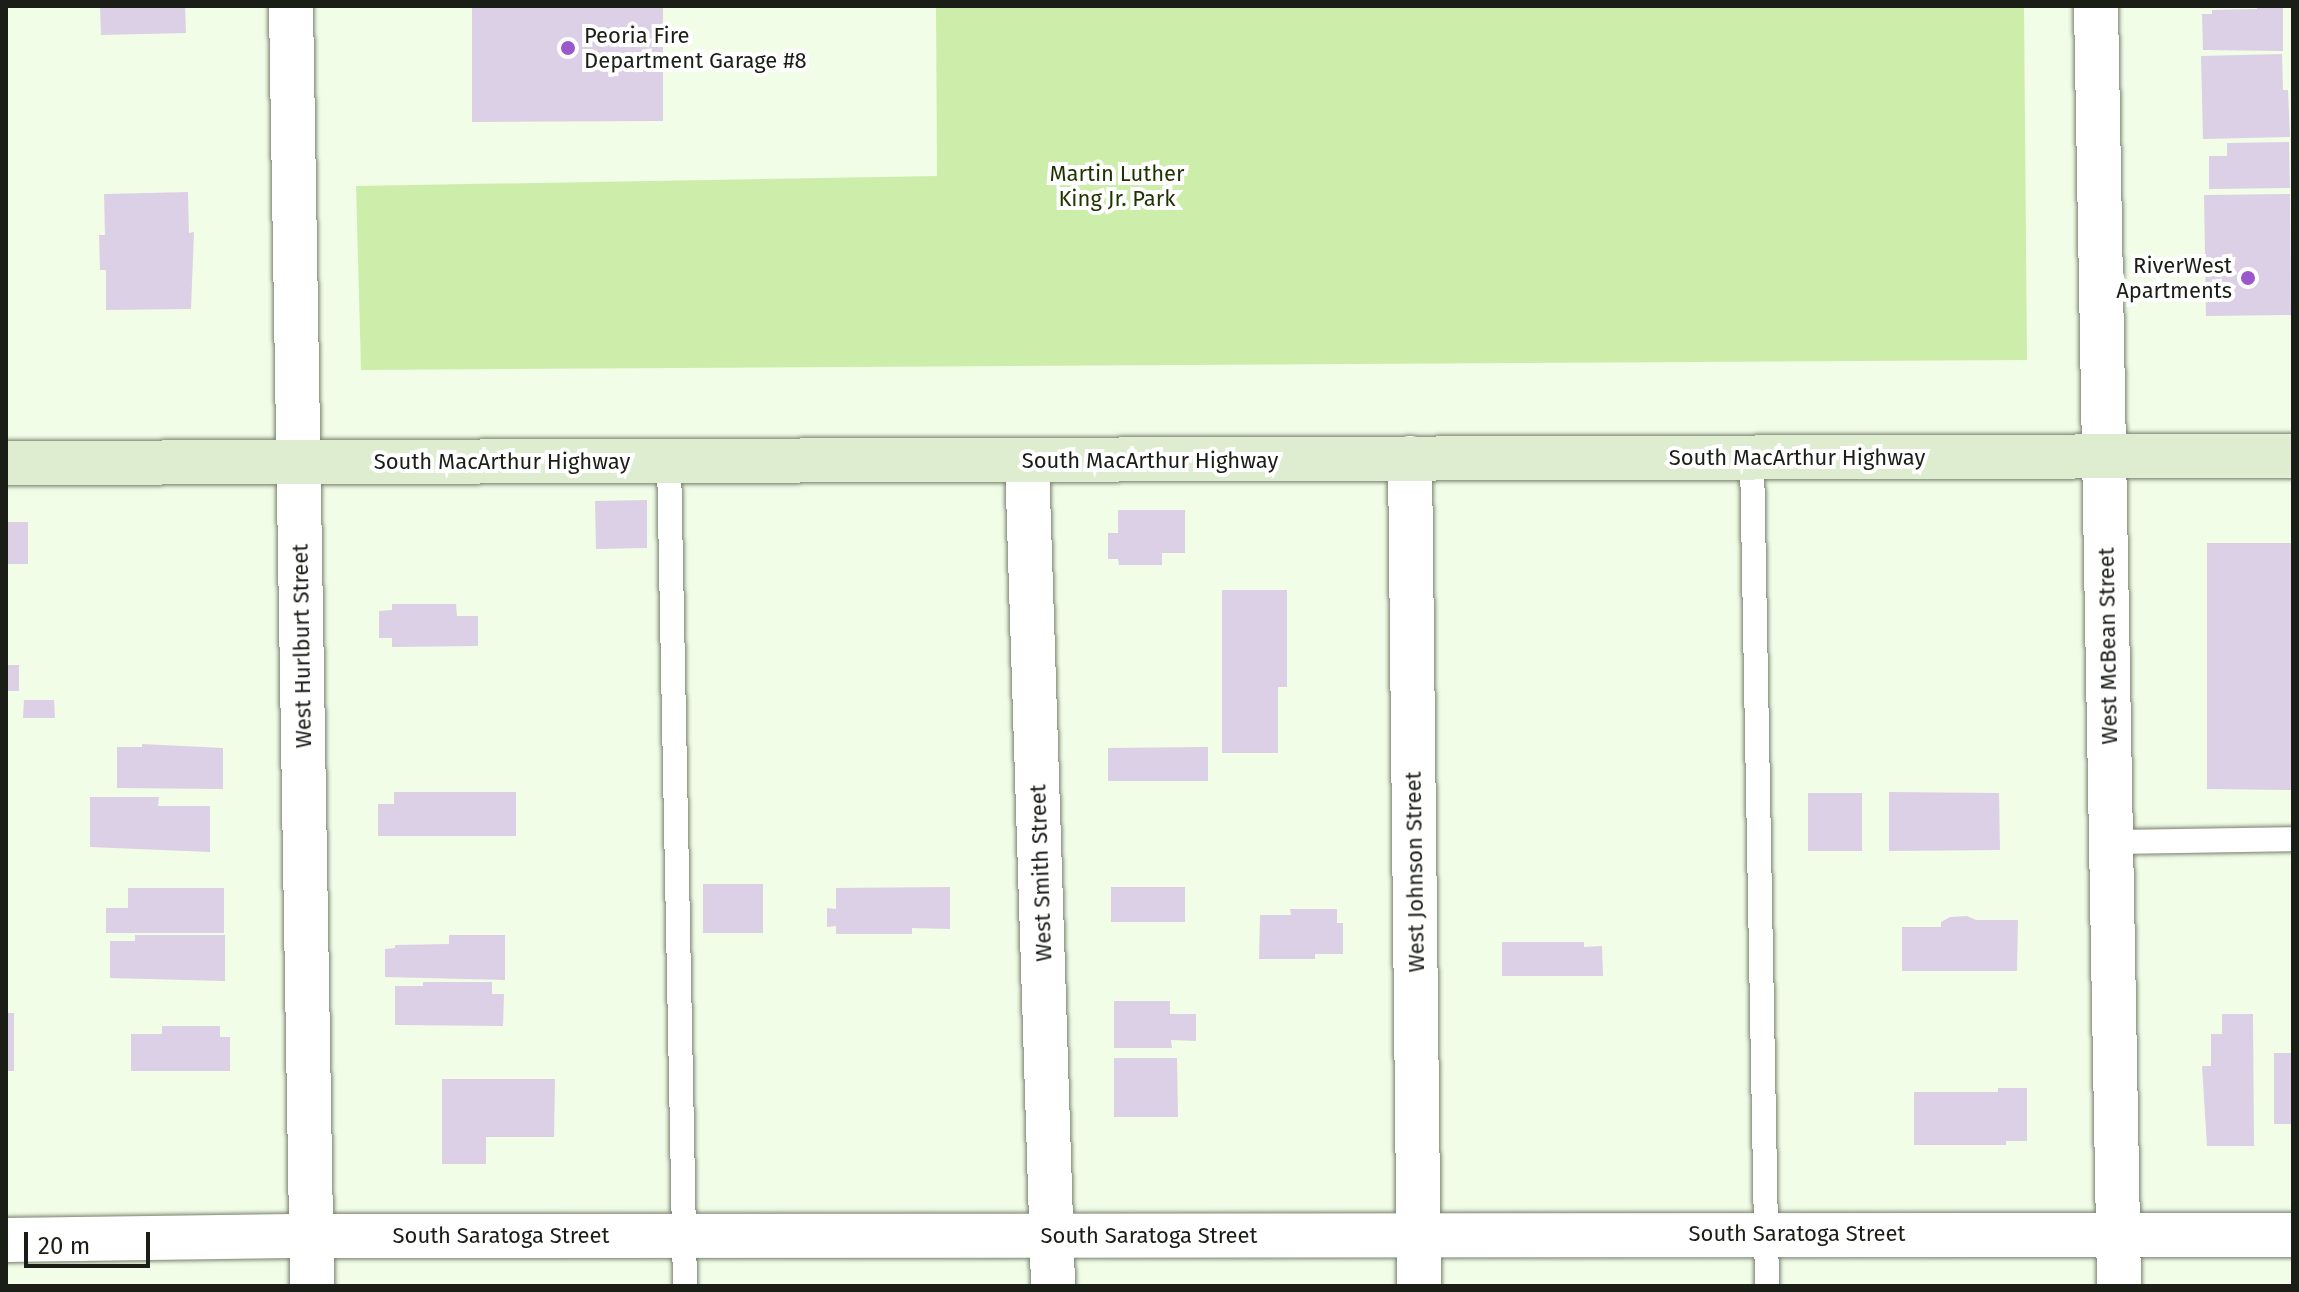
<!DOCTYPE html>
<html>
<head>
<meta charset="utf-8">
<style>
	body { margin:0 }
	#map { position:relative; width:2299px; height:1292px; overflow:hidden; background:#f2fde8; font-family:"Fira Sans",sans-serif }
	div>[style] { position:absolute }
	.green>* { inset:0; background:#cdeeab }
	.building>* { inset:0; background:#dbd0e5 }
	.roads { filter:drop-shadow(0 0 2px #77816e) drop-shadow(0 0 2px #77816e) }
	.lane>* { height:24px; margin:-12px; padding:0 12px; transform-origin:12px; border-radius:12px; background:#fff }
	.street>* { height:44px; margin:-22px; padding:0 22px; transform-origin:22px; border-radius:22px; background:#fff }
	.secondary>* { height:44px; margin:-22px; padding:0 22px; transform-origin:22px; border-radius:22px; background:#deeccf }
	.dots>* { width:22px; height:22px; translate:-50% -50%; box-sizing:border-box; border:4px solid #fff; border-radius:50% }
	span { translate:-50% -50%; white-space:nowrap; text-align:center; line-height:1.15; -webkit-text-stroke:8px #fff; paint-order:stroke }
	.poi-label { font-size:22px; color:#1a1e17 }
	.left { translate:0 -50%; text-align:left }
	.right { translate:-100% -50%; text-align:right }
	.park-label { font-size:22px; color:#1f3300 }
	.street-label { font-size:22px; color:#1a1e17 }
	.frame { position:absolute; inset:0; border:8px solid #1a1e17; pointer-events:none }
	.scale { position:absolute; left:24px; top:1232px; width:126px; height:36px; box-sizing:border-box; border:4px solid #1a1e17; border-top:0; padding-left:10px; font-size:24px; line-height:28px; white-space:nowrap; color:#1a1e17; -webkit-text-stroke:6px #fff; paint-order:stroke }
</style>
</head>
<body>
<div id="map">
	<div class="green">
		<div style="clip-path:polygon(936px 6px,2024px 6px,2027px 360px,361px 370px,356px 186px,937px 176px)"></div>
	</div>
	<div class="building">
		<div style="clip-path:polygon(100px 6px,185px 6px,186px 33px,101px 35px)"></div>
		<div style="clip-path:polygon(472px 6px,663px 6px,663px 121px,472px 122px)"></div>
		<div style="clip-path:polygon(2257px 6px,2283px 6px,2283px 51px,2203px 50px,2202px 14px,2212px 14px,2212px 10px,2257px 9px)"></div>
		<div style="clip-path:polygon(2282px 54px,2283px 90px,2288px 90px,2290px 137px,2203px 139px,2201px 56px)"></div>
		<div style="clip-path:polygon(2289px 142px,2290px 188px,2209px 189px,2209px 156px,2227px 156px,2227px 143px)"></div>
		<div style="clip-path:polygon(188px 192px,189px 233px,194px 232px,191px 309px,106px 310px,106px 270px,100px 270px,99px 235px,105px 235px,104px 194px)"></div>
		<div style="clip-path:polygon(2290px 194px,2291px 315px,2206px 316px,2204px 195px)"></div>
		<div style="clip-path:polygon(647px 500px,647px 548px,596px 549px,595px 501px)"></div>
		<div style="clip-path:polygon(1118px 510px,1185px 510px,1185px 553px,1162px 553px,1162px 565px,1119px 565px,1118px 559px,1108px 559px,1108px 533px,1118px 533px)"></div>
		<div style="clip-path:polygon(6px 522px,28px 522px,28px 564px,6px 564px)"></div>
		<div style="clip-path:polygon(2207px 543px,2293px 543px,2293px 790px,2207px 789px)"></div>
		<div style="clip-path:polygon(1222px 590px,1287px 590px,1287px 687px,1278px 687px,1278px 753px,1222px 753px)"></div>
		<div style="clip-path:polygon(392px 604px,456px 604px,457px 616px,478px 616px,478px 646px,392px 647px,392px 638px,379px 638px,379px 611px,392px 610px)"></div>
		<div style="clip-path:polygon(6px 665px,19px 665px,19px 691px,6px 691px)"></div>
		<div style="clip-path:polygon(24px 700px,54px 700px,55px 718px,23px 718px)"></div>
		<div style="clip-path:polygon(142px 744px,223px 748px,223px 789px,117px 788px,117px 747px,142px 747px)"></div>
		<div style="clip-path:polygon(1208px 747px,1208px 781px,1108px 781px,1108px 748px)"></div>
		<div style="clip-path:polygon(394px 792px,516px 792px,516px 836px,378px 836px,378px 804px,394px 804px)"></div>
		<div style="clip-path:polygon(1889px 792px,1999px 793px,2000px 850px,1889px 851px)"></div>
		<div style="clip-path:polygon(1808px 793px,1862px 793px,1862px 851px,1808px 851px)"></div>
		<div style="clip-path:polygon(90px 797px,159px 797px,158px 806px,210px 806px,210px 852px,90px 847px)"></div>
		<div style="clip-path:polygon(703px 884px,763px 884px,763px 933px,703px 933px)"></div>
		<div style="clip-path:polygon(950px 887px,950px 929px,912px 928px,912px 934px,836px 934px,836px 926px,827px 927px,827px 908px,836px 909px,836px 888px)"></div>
		<div style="clip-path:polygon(1111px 887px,1185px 887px,1185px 922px,1111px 922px)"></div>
		<div style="clip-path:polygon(128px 888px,224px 888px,224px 933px,106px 933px,106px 908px,128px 908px)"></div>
		<div style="clip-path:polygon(1290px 909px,1337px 909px,1337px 923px,1343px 923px,1343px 954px,1315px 954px,1315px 959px,1259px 959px,1260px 915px,1291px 915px)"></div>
		<div style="clip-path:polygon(1967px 916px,1976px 920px,2018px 920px,2017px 971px,1902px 971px,1902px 927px,1941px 927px,1941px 922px,1950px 917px)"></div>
		<div style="clip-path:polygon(135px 935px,225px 935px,225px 981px,110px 978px,110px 941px,135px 941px)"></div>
		<div style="clip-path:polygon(449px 935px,505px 935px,505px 980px,385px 977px,385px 949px,395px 948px,395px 945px,449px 944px)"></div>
		<div style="clip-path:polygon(1502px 942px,1584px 942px,1584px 947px,1602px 946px,1603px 976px,1502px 976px)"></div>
		<div style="clip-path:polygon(423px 982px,492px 982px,492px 994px,504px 994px,503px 1026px,395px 1025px,395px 986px,423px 986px)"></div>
		<div style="clip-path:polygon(1114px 1001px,1170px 1001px,1170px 1014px,1196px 1014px,1196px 1041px,1171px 1040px,1172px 1048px,1114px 1048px)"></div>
		<div style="clip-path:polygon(6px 1013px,14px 1013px,14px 1071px,6px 1071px)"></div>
		<div style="clip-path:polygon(2222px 1014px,2253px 1014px,2254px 1146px,2207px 1146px,2202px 1066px,2211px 1066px,2211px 1034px,2222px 1034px)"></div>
		<div style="clip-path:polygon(162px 1026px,220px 1026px,220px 1037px,230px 1037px,230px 1071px,131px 1071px,131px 1034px,162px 1034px)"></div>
		<div style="clip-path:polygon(2274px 1053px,2293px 1053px,2293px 1124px,2274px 1124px)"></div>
		<div style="clip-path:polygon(1114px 1058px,1177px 1058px,1178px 1117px,1114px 1117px)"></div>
		<div style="clip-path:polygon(442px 1079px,555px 1079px,554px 1137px,486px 1137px,486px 1164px,442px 1164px)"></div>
		<div style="clip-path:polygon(1998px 1088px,2027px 1088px,2027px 1141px,2006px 1141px,2006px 1145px,1914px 1145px,1914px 1092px,1998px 1092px)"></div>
	</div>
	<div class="roads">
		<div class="lane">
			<div style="left:1752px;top:459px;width:827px;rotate:88.96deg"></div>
			<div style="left:669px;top:461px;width:825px;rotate:88.89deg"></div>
			<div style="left:2112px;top:842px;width:181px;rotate:-0.9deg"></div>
		</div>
		<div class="street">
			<div style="left:291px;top:6px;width:1280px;rotate:89.06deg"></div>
			<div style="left:2096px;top:6px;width:1280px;rotate:88.97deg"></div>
			<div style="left:1410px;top:458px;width:828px;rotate:89.38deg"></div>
			<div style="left:1027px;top:461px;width:825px;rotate:88.19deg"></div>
			<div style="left:6px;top:1240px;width:305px;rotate:-0.8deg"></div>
			<div style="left:311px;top:1236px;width:1982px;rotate:-0.03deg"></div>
		</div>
		<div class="secondary">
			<div style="left:6px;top:463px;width:2287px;rotate:-0.18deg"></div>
		</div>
	</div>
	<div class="dots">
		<div style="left:568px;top:48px;background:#9b57cc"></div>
		<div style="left:2248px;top:278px;background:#9b57cc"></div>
	</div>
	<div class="poi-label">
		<span class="left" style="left:584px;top:48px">Peoria Fire<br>Department Garage #8</span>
		<span class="right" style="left:2232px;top:278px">RiverWest<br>Apartments</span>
	</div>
	<div class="park-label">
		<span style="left:1117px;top:186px">Martin Luther<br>King Jr. Park</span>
	</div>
	<div class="street-label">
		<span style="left:1797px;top:458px">South MacArthur Highway</span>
		<span style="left:1150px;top:461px">South MacArthur Highway</span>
		<span style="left:502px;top:462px">South MacArthur Highway</span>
		<span style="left:302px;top:646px;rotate:-91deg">West Hurlburt Street</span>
		<span style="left:2108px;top:646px;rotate:-91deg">West McBean Street</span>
		<span style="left:1415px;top:872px;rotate:-91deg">West Johnson Street</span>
		<span style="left:1041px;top:873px;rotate:-92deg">West Smith Street</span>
		<span style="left:1797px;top:1234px">South Saratoga Street</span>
		<span style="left:501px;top:1236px">South Saratoga Street</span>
		<span style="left:1149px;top:1236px">South Saratoga Street</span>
	</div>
	<div class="frame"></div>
	<div class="scale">20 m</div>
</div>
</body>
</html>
